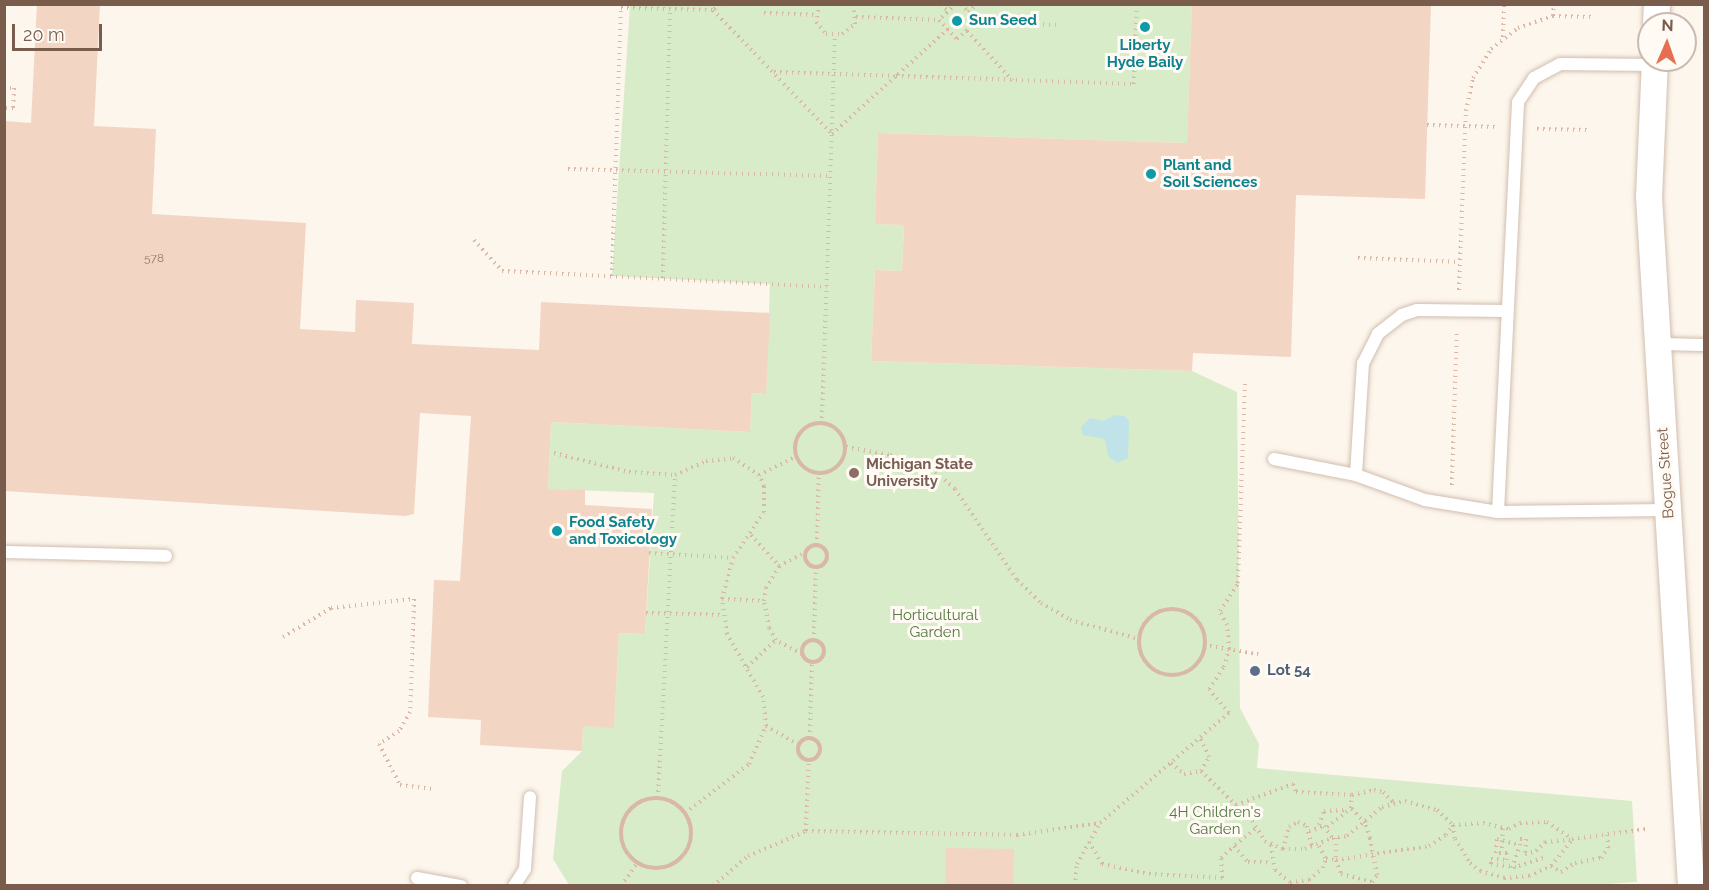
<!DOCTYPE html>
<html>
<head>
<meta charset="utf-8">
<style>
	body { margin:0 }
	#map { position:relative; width:1709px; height:890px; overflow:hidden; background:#fdf6ec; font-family:Raleway,sans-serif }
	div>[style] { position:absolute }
	.green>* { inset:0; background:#d8ecc9 }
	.water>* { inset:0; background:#bfe3e8 }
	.building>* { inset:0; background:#f3d5c3 }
	.path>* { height:4px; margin-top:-2px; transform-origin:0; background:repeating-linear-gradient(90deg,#d9b8a5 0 1.5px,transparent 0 6px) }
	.path>.ring { margin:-2px; padding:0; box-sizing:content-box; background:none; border:4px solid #d9b8a5; border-radius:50% }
	.roads { filter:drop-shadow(0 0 2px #d1beb0) drop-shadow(0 0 2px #d1beb0) }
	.service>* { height:12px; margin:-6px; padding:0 6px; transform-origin:6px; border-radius:6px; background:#fff }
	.minor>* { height:26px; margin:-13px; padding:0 13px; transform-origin:13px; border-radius:13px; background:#fff }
	.dots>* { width:16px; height:16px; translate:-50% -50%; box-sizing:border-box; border:3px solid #fffaf3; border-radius:50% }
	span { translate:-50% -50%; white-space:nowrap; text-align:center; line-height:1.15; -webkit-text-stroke:6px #fffaf3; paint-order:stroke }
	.number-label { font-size:12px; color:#987a6a }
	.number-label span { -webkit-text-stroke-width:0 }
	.culture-label { font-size:15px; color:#0d838f; font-weight:700 }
	.left { translate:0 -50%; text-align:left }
	.education-label { font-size:15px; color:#785e54; font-weight:700 }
	.street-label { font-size:15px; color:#7a5c4d }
	.park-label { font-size:15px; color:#537a41 }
	.service-label { font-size:15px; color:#4e5e75; font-weight:700 }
	.frame { position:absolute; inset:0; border:6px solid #7a5c4d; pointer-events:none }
	.north { position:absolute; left:1637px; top:12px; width:60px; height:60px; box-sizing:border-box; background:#fffaf3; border:2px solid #cabbb1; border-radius:50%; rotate:2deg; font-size:16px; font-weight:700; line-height:24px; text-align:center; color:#7a5c4d }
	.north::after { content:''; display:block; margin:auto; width:21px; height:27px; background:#e76f51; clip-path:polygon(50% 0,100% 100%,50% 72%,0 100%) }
	.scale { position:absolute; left:12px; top:24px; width:90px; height:27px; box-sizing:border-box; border:3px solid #7a5c4d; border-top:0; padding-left:8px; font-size:18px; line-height:21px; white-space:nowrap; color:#7a5c4d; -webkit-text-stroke:4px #fffaf3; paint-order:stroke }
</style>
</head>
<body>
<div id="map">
	<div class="green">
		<div style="clip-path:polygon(630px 5px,1192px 5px,1187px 143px,878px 133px,875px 224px,904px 225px,902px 271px,875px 270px,871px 361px,1192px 371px,1237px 392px,1240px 708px,1259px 744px,1257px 768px,1632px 801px,1637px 882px,1578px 886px,569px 885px,553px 859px,562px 771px,582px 751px,583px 726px,614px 727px,619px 633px,645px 634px,654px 493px,548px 489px,551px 422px,750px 432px,752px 393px,766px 394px,770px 284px,612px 276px)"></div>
	</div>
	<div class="water">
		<div style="clip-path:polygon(1115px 415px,1125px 416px,1129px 421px,1128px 458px,1117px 463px,1108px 456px,1105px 439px,1083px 435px,1081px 427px,1090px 418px,1103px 421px)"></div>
	</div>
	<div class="building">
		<div style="clip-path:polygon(37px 4px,100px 4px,94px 126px,156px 129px,152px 214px,306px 223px,300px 329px,355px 332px,356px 300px,414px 303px,412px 344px,539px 350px,541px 302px,770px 313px,766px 394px,752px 393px,750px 432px,551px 422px,548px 489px,585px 490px,585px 505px,652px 509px,645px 634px,619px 633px,614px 728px,583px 726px,582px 751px,480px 745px,481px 720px,428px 717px,434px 580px,460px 581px,471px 416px,420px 413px,414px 514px,405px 516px,4px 491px,4px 121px,31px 123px)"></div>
		<div style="clip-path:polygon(1192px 4px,1431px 4px,1425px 199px,1296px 195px,1291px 357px,1193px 353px,1192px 371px,871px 361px,875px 270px,902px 271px,904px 225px,875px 224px,878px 133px,1187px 143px)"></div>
		<div style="clip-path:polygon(946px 848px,1014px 849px,1013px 885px,945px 885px)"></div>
	</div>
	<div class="path">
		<div style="left:720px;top:4px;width:9px;rotate:139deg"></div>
		<div style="left:713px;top:10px;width:172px;rotate:46.2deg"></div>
		<div style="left:832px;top:134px;width:86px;rotate:-42.2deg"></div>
		<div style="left:819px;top:4px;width:18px;rotate:99deg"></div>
		<div style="left:816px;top:22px;width:16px;rotate:50deg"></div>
		<div style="left:826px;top:34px;width:16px"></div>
		<div style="left:842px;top:34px;width:16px;rotate:-38deg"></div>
		<div style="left:855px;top:24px;width:20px;rotate:-96deg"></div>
		<div style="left:941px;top:4px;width:10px;rotate:45deg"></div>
		<div style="left:956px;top:4px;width:23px;rotate:137deg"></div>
		<div style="left:939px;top:20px;width:26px;rotate:47deg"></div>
		<div style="left:957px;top:39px;width:27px;rotate:-42deg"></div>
		<div style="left:961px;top:4px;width:23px;rotate:47deg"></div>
		<div style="left:977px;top:21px;width:79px;rotate:2.9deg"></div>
		<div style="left:968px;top:12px;width:11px;rotate:-45deg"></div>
		<div style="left:764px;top:13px;width:52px;rotate:2.2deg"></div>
		<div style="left:1553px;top:16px;width:12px;rotate:-85deg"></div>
		<div style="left:856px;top:17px;width:83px;rotate:2.1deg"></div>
		<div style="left:948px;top:29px;width:70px;rotate:137.9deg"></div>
		<div style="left:896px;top:76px;width:238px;rotate:1.9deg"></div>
		<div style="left:1134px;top:84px;width:80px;rotate:-87.9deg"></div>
		<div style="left:967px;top:31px;width:67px;rotate:47.4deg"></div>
		<div style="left:1503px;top:37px;width:33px;rotate:-88deg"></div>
		<div style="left:774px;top:72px;width:122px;rotate:1.9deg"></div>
		<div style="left:4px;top:88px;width:10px"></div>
		<div style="left:14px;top:88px;width:20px;rotate:93deg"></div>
		<div style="left:13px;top:108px;width:9px;rotate:180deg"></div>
		<div style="left:1427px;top:125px;width:69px;rotate:1.7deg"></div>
		<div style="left:1537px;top:129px;width:53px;rotate:1.1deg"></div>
		<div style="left:568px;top:169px;width:263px;rotate:1.5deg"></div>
		<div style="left:474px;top:240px;width:42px;rotate:47.9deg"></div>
		<div style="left:502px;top:271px;width:325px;rotate:2.8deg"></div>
		<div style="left:1358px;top:258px;width:102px;rotate:2.2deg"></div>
		<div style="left:612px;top:276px;width:268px;rotate:-88.1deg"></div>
		<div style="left:621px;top:8px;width:92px;rotate:1.2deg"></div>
		<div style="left:663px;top:278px;width:269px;rotate:-88.5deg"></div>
		<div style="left:1459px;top:290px;width:179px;rotate:-87.8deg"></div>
		<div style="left:1466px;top:111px;width:34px;rotate:-78deg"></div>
		<div style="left:1473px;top:78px;width:34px;rotate:-58deg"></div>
		<div style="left:1491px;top:49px;width:34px;rotate:-38deg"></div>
		<div style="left:1518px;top:28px;width:37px;rotate:-19deg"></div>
		<div style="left:1553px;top:16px;width:40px;rotate:1.4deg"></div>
		<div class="ring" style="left:795px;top:423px;width:46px;height:46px"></div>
		<div style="left:822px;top:424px;width:390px;rotate:-88.1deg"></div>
		<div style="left:846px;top:447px;width:45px;rotate:10.3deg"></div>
		<div style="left:890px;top:455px;width:43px;rotate:17.6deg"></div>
		<div style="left:931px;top:468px;width:32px;rotate:41deg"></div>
		<div style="left:955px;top:489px;width:110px;rotate:55.7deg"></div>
		<div style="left:1017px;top:580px;width:33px;rotate:44deg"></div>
		<div style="left:1041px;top:603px;width:34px;rotate:30deg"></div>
		<div style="left:1070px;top:620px;width:72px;rotate:15.4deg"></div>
		<div style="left:554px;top:453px;width:77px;rotate:14.2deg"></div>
		<div style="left:629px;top:472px;width:46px;rotate:3.7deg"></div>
		<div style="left:675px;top:475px;width:34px;rotate:-24deg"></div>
		<div style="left:706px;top:461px;width:27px;rotate:-6deg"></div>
		<div style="left:733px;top:458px;width:31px;rotate:33deg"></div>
		<div style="left:759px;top:475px;width:42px;rotate:-26.6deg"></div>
		<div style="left:1452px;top:485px;width:155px;rotate:-88.2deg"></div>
		<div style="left:751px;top:535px;width:42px;rotate:47.9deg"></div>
		<div class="ring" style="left:805px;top:545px;width:18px;height:18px"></div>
		<div style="left:817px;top:545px;width:72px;rotate:-88.4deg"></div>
		<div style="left:649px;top:553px;width:84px;rotate:3.4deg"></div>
		<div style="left:722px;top:599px;width:42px;rotate:2.7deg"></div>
		<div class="ring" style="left:1139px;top:609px;width:62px;height:62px"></div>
		<div style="left:646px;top:613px;width:76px;rotate:1.5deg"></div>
		<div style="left:283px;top:637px;width:56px;rotate:-31.1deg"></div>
		<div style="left:331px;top:608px;width:83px;rotate:-6.2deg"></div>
		<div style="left:414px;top:599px;width:113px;rotate:92deg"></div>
		<div style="left:410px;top:712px;width:22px;rotate:120deg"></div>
		<div style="left:399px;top:731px;width:24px;rotate:147deg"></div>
		<div style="left:379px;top:744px;width:46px;rotate:62.9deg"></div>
		<div style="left:400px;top:785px;width:33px;rotate:7deg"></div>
		<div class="ring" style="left:802px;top:640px;width:18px;height:18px"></div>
		<div style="left:814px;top:640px;width:72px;rotate:-88.4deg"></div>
		<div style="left:1204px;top:645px;width:55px;rotate:9.5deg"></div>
		<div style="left:802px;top:654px;width:30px;rotate:-152deg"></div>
		<div style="left:776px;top:640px;width:14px;rotate:-120deg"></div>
		<div style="left:769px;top:628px;width:27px;rotate:-100deg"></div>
		<div style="left:764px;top:601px;width:13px;rotate:-81deg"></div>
		<div style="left:766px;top:588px;width:26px;rotate:-59deg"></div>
		<div style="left:779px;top:566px;width:29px;rotate:-27deg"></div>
		<div style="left:747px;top:667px;width:40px;rotate:-43deg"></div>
		<div style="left:766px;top:726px;width:38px;rotate:30deg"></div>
		<div class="ring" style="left:798px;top:738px;width:18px;height:18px"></div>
		<div style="left:810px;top:738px;width:75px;rotate:-88.5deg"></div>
		<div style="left:1171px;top:763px;width:17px;rotate:40deg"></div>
		<div style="left:1184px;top:774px;width:17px;rotate:-10deg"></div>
		<div style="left:1201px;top:771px;width:16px;rotate:-60deg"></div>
		<div style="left:1209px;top:757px;width:21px;rotate:-115deg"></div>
		<div style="left:1201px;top:771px;width:71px;rotate:44.4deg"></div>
		<div style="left:1252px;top:821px;width:24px;rotate:57deg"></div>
		<div style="left:1265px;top:841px;width:20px;rotate:24deg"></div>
		<div style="left:1283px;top:849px;width:22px"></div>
		<div style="left:1305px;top:849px;width:29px;rotate:-22deg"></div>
		<div style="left:1332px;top:838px;width:15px;rotate:-8deg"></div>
		<div style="left:1347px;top:836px;width:45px;rotate:-39.6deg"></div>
		<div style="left:1382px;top:807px;width:24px;rotate:-15deg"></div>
		<div style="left:1405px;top:801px;width:33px;rotate:16deg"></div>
		<div style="left:1437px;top:810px;width:22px;rotate:43deg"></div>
		<div style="left:1453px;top:825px;width:30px;rotate:-4deg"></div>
		<div style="left:1483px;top:823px;width:27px;rotate:13deg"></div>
		<div style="left:1509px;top:829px;width:13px;rotate:-29deg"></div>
		<div style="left:1520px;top:823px;width:27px;rotate:-2deg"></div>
		<div style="left:1547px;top:822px;width:30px;rotate:34deg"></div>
		<div style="left:1572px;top:839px;width:76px;rotate:-7.6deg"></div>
		<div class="ring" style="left:621px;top:798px;width:66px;height:66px"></div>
		<div style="left:658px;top:798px;width:323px;rotate:-87deg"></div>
		<div style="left:1236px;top:805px;width:61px;rotate:-20.2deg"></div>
		<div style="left:1293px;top:784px;width:9px;rotate:69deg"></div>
		<div style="left:1296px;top:792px;width:56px;rotate:3.1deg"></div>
		<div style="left:685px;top:813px;width:81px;rotate:-37.4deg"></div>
		<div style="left:749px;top:764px;width:42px;rotate:-65.9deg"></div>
		<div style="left:766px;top:726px;width:29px;rotate:-96deg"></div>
		<div style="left:763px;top:697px;width:73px;rotate:-119.7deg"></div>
		<div style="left:727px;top:634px;width:35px;rotate:-98deg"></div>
		<div style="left:722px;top:599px;width:42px;rotate:-75deg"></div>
		<div style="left:733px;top:558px;width:55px;rotate:-56deg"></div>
		<div style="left:764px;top:512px;width:26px;rotate:-90deg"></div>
		<div style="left:764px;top:486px;width:12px;rotate:-114deg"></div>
		<div style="left:1319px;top:825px;width:15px;rotate:-70deg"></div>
		<div style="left:1324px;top:811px;width:20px;rotate:-3deg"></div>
		<div style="left:1453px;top:825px;width:14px;rotate:82deg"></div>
		<div style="left:1455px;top:839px;width:28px;rotate:58deg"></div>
		<div style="left:1470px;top:863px;width:13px;rotate:39deg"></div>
		<div style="left:1480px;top:871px;width:25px;rotate:16deg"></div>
		<div style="left:1504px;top:878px;width:25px;rotate:-5deg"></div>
		<div style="left:1529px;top:876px;width:24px;rotate:-24deg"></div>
		<div style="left:1551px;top:866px;width:33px;rotate:-51deg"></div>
		<div style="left:1327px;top:827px;width:31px;rotate:-38deg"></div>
		<div style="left:1255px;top:829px;width:27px;rotate:141deg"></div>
		<div style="left:1234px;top:846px;width:21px;rotate:49deg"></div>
		<div style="left:1248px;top:862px;width:24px;rotate:2deg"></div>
		<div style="left:806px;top:831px;width:71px;rotate:-87.6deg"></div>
		<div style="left:1309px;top:831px;width:16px;rotate:-18deg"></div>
		<div style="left:1324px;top:826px;width:14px;rotate:56deg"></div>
		<div style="left:1336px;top:838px;width:22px;rotate:90deg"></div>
		<div style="left:1336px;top:860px;width:15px;rotate:70deg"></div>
		<div style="left:1341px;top:874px;width:32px;rotate:14deg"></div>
		<div style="left:1372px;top:882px;width:9px;rotate:-54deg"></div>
		<div style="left:1377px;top:875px;width:38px;rotate:-101deg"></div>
		<div style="left:1370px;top:838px;width:16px;rotate:-108deg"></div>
		<div style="left:1365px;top:823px;width:21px;rotate:-133deg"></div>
		<div style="left:1351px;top:808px;width:13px;rotate:-86deg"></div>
		<div style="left:1352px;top:795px;width:23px;rotate:-13deg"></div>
		<div style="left:1374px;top:790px;width:9px;rotate:13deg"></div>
		<div style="left:1383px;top:792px;width:16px;rotate:45deg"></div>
		<div style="left:1089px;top:842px;width:26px;rotate:59deg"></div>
		<div style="left:1102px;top:864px;width:48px;rotate:12deg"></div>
		<div style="left:1149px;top:874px;width:73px;rotate:3.1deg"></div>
		<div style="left:1222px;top:878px;width:20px;rotate:-93deg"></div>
		<div style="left:1221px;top:858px;width:18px;rotate:-43deg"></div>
		<div style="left:1271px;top:845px;width:25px;rotate:81deg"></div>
		<div style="left:1275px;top:870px;width:19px;rotate:39deg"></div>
		<div style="left:1290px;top:882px;width:19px;rotate:-6deg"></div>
		<div style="left:1309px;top:880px;width:18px;rotate:-41deg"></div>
		<div style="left:1323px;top:868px;width:9px;rotate:-72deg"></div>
		<div style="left:1319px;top:846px;width:15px;rotate:62deg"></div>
		<div style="left:1326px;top:859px;width:10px;rotate:6deg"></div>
		<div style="left:1336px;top:860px;width:94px;rotate:-8.6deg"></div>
		<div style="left:1429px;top:846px;width:20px;rotate:-33deg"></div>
		<div style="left:1446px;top:835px;width:11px;rotate:-56deg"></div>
		<div style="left:1502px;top:848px;width:21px;rotate:-87deg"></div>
		<div style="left:1283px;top:849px;width:23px;rotate:-75deg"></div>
		<div style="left:1289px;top:827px;width:10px;rotate:-29deg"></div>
		<div style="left:1298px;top:822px;width:10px;rotate:24deg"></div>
		<div style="left:1307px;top:826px;width:23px;rotate:77deg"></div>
		<div style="left:1543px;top:858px;width:28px;rotate:162deg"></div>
		<div style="left:1516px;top:867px;width:25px;rotate:-173deg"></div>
		<div style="left:1491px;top:864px;width:5px;rotate:-90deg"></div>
		<div style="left:1491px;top:859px;width:16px;rotate:4deg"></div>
		<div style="left:1507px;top:860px;width:7px;rotate:-90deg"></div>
		<div style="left:1507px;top:853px;width:11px;rotate:180deg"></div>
		<div style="left:1496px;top:853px;width:14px;rotate:-86deg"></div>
		<div style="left:1497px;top:839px;width:24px;rotate:15deg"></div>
		<div style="left:1520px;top:845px;width:6px;rotate:-90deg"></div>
		<div style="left:1520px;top:839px;width:6px"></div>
		<div style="left:1526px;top:839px;width:15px;rotate:94deg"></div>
		<div style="left:1525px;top:854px;width:11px;rotate:-15deg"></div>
		<div style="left:1536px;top:851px;width:13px;rotate:-45deg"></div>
		<div style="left:1545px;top:842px;width:27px;rotate:-6deg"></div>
		<div style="left:1551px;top:866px;width:12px;rotate:31deg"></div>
		<div style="left:1561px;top:872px;width:17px;rotate:-33deg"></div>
		<div style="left:1575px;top:863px;width:26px;rotate:-11deg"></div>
		<div style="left:1601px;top:858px;width:12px;rotate:-55deg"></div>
		<div style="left:1608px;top:848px;width:13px;rotate:-94deg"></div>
		<div style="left:1512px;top:868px;width:24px;rotate:-71deg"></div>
		<div style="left:621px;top:886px;width:28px;rotate:-55deg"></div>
		<div style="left:713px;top:886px;width:46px;rotate:-40.6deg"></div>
		<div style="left:748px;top:856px;width:63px;rotate:-23.3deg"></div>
		<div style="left:806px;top:831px;width:211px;rotate:1.1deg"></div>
		<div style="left:1017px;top:835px;width:84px;rotate:-8.2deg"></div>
		<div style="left:1100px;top:823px;width:170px;rotate:-40.5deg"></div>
		<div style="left:1229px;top:713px;width:31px;rotate:-130deg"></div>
		<div style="left:1209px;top:689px;width:27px;rotate:-56deg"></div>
		<div style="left:1224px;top:667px;width:19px;rotate:-74deg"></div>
		<div style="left:1229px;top:649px;width:24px;rotate:-95deg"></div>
		<div style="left:1227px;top:625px;width:16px;rotate:-117deg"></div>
		<div style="left:1220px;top:611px;width:33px;rotate:-57deg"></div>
		<div style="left:1238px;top:583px;width:204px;rotate:-88deg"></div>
		<div style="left:1075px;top:886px;width:22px;rotate:-85deg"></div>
		<div style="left:1077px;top:864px;width:47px;rotate:-60.7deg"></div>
	</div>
	<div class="roads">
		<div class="service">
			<div style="left:1507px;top:311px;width:90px;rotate:-179.4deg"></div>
			<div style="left:1417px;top:310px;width:16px;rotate:162deg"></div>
			<div style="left:1402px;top:315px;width:31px;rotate:142deg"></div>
			<div style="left:1378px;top:334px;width:33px;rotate:117deg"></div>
			<div style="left:1363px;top:363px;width:112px;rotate:93.6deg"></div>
			<div style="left:1356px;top:475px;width:73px;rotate:19.9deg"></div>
			<div style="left:1425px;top:500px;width:74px;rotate:9.3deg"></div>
			<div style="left:1498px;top:512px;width:170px;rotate:-0.7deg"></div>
			<div style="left:1660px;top:344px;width:44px;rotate:1.3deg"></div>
			<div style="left:1274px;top:459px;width:84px;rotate:11deg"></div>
			<div style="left:1498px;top:512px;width:410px;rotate:-87.2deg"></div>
			<div style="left:1518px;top:102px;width:29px;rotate:-56deg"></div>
			<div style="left:1534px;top:78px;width:30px;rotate:-28deg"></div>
			<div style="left:1560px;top:64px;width:95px;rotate:0.6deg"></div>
			<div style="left:4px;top:552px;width:162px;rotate:1.4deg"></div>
			<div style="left:417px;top:878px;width:45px;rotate:10.3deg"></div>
			<div style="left:514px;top:886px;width:20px;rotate:-57deg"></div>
			<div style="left:525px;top:869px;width:72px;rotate:-86deg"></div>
		</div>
		<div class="minor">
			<div style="left:1656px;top:24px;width:20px;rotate:-87deg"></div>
			<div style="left:1655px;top:60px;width:137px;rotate:92.5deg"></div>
			<div style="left:1649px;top:197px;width:690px;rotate:86.51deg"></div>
		</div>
	</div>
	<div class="dots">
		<div style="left:957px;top:21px;background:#0f9aa8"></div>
		<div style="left:1145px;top:27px;background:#0f9aa8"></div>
		<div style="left:1151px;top:174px;background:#0f9aa8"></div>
		<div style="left:854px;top:473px;background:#8d6e63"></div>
		<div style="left:557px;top:531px;background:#0f9aa8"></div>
		<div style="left:1255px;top:671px;background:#5c6f8a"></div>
	</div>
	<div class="number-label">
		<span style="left:154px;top:259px">578</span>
	</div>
	<div class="culture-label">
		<span class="left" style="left:969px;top:21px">Sun Seed</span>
		<span style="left:1145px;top:54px">Liberty<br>Hyde Baily</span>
		<span class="left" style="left:1163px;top:174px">Plant and<br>Soil Sciences</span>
		<span class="left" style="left:569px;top:531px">Food Safety<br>and Toxicology</span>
	</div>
	<div class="education-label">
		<span class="left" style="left:866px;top:473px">Michigan State<br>University</span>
	</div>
	<div class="street-label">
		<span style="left:1666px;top:473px;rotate:-94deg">Bogue Street</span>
	</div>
	<div class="park-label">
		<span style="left:935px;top:624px">Horticultural<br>Garden</span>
		<span style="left:1215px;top:821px">4H Children's<br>Garden</span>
	</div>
	<div class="service-label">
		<span class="left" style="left:1267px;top:671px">Lot 54</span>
	</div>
	<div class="frame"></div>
	<div class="north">N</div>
	<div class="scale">20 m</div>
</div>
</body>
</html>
